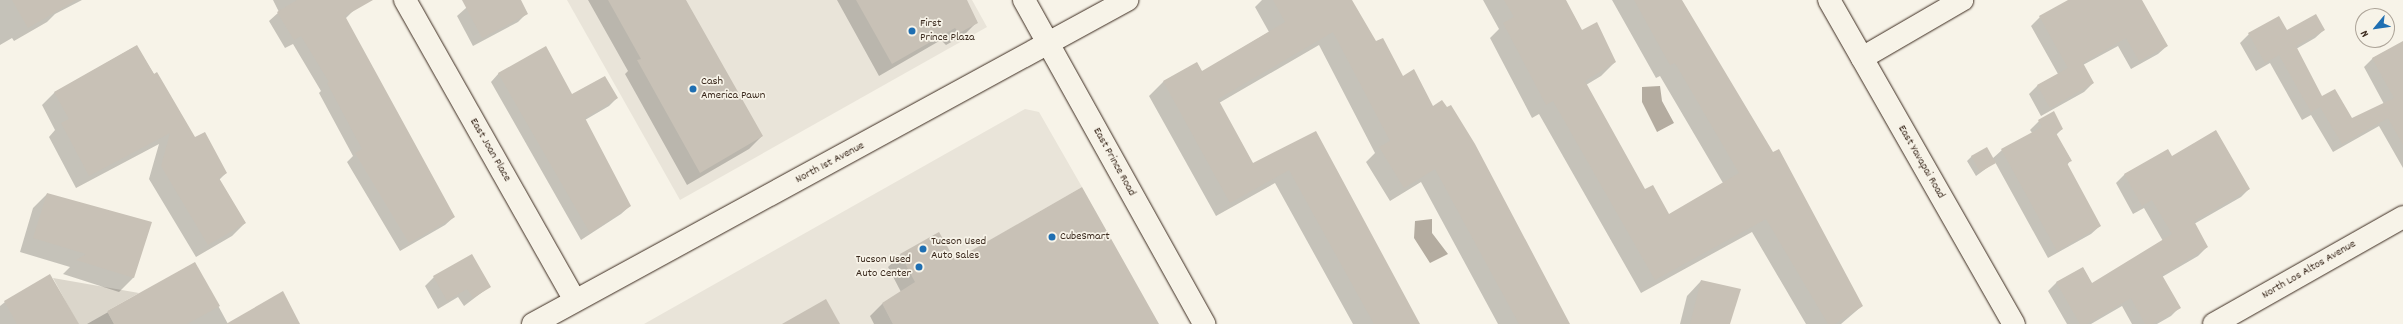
<!DOCTYPE html>
<html>
<head>
<meta charset="utf-8">
<style>
	body { margin:0 }
	#map { position:relative; width:2403px; height:324px; overflow:hidden; background:#f7f3e8; font-family:Dekko,sans-serif }
	div>[style] { position:absolute }
	.built>* { inset:0; background:#e9e4d9 }
	.green>* { inset:0; background:#dbd6cb }
	.water>* { inset:0; background:#b4aca0 }
	.shadow>* { inset:0; background:#0003 }
	.building>* { inset:0; background:#c8c1b6 }
	.roads { filter:drop-shadow(0 0 1px #3b2a1e) drop-shadow(0 0 1px #3b2a1e) }
	.street>* { height:22px; margin:-11px; padding:0 11px; transform-origin:11px; border-radius:11px; background:#f7f3e8 }
	.secondary>* { height:22px; margin:-11px; padding:0 11px; transform-origin:11px; border-radius:11px; background:#f7f3e8 }
	.dots>* { width:11px; height:11px; translate:-50% -50%; box-sizing:border-box; border:2px solid #f7f3e8; border-radius:50% }
	span { translate:-50% -50%; white-space:nowrap; text-align:center; line-height:1.15; -webkit-text-stroke:3.5px #f7f3e8; paint-order:stroke }
	.poi-label { font-size:12px; color:#3b2a1e }
	.left { translate:0 -50%; text-align:left }
	.right { translate:-100% -50%; text-align:right }
	.street-label { font-size:12px; color:#3b2a1e }
	.north { position:absolute; left:2355px; top:8px; width:40px; height:40px; box-sizing:border-box; background:#f7f3e8; border:1px solid #aca397; border-radius:50%; rotate:241deg; font-size:11px; font-weight:700; line-height:16px; text-align:center; color:#3b2a1e }
	.north::after { content:''; display:block; margin:auto; width:14px; height:18px; background:#1f6fb2; clip-path:polygon(50% 0,100% 100%,50% 72%,0 100%) }
</style>
</head>
<body>
<div id="map">
	<div class="built">
		<div style="clip-path:polygon(567px 0,972px 0,987px 27px,680px 200px)"></div>
		<div style="clip-path:polygon(1025px 109px,1039px 112px,1082px 187px,882px 303px,893px 324px,644px 324px)"></div>
	</div>
	<div class="green">
		<div style="clip-path:polygon(53px 278px,139px 293px,107px 311px,114px 324px,78px 324px)"></div>
	</div>
	<div class="water">
		<div style="clip-path:polygon(1660px 86px,1662px 101px,1674px 123px,1657px 132px,1642px 102px,1642px 87px)"></div>
		<div style="clip-path:polygon(1432px 219px,1432px 233px,1448px 254px,1430px 263px,1414px 238px,1415px 221px)"></div>
	</div>
	<div class="shadow">
		<div style="clip-path:polygon(0 0,82px 0,55px 14px,47px 22px,14px 41px,12px 38px,0 45px)"></div>
		<div style="clip-path:polygon(273px 0,347px 0,353px 11px,345px 19px,454px 217px,445px 225px,400px 251px,347px 162px,353px 156px,319px 93px,321px 91px,293px 44px,285px 48px,269px 21px,279px 12px)"></div>
		<div style="clip-path:polygon(481px 0,520px 0,527px 13px,518px 22px,473px 46px,457px 16px,466px 8px)"></div>
		<div style="clip-path:polygon(588px 0,685px 0,762px 136px,749px 149px,687px 185px,625px 74px,628px 71px)"></div>
		<div style="clip-path:polygon(837px 0,964px 0,977px 22px,964px 35px,946px 45px,941px 40px,879px 76px)"></div>
		<div style="clip-path:polygon(1262px 0,1351px 0,1376px 43px,1402px 77px,1433px 107px,1567px 324px,1498px 324px,1421px 182px,1390px 201px,1366px 162px,1375px 153px,1319px 45px,1219px 103px,1253px 164px,1315px 133px,1419px 324px,1353px 324px,1275px 183px,1216px 216px,1149px 96px,1163px 82px,1197px 63px,1202px 72px,1269px 32px,1255px 7px)"></div>
		<div style="clip-path:polygon(1483px 0,1565px 0,1582px 31px,1615px 62px,1601px 76px,1586px 85px,1644px 191px,1669px 216px,1723px 183px,1660px 76px,1656px 78px,1612px 0,1681px 0,1862px 306px,1841px 324px,1806px 324px,1752px 232px,1641px 293px,1539px 114px,1532px 118px,1490px 38px,1499px 29px)"></div>
		<div style="clip-path:polygon(2070px 0,2141px 0,2167px 46px,2158px 54px,2131px 69px,2118px 46px,2083px 65px,2093px 83px,2084px 92px,2041px 116px,2029px 94px,2037px 86px,2058px 74px,2031px 26px,2040px 17px)"></div>
		<div style="clip-path:polygon(2324px 30px,2315px 38px,2296px 49px,2322px 98px,2352px 120px,2384px 104px,2364px 67px,2373px 58px,2403px 42px,2403px 168px,2379px 126px,2333px 152px,2311px 115px,2302px 120px,2270px 63px,2256px 71px,2240px 43px,2249px 34px)"></div>
		<div style="clip-path:polygon(136px 46px,195px 138px,226px 173px,219px 180px,245px 223px,232px 236px,196px 257px,149px 179px,159px 144px,76px 188px,49px 137px,55px 130px,42px 105px,54px 93px)"></div>
		<div style="clip-path:polygon(499px 73px,572px 95px,617px 98px,609px 106px,585px 120px,630px 206px,621px 214px,581px 240px,491px 82px)"></div>
		<div style="clip-path:polygon(2039px 121px,2062px 129px,2056px 135px,2071px 160px,2067px 165px,2100px 226px,2091px 234px,2048px 258px,1995px 162px,1976px 176px,1967px 161px,1972px 156px,1992px 159px,2002px 150px,2033px 134px,2030px 130px)"></div>
		<div style="clip-path:polygon(2168px 150px,2171px 157px,2249px 189px,2241px 197px,2194px 224px,2207px 247px,2198px 256px,2162px 277px,2179px 308px,2171px 316px,2157px 324px,2132px 324px,2122px 306px,2091px 324px,2067px 324px,2048px 291px,2056px 283px,2083px 268px,2092px 284px,2163px 241px,2144px 208px,2133px 214px,2116px 183px,2124px 175px)"></div>
		<div style="clip-path:polygon(47px 194px,150px 223px,133px 278px,119px 292px,63px 274px,70px 267px,20px 252px,33px 208px)"></div>
		<div style="clip-path:polygon(901px 255px,955px 261px,1158px 324px,874px 324px,870px 316px,882px 304px,901px 292px,888px 267px)"></div>
		<div style="clip-path:polygon(195px 263px,228px 324px,299px 324px,87px 324px)"></div>
		<div style="clip-path:polygon(434px 277px,489px 287px,464px 306px,458px 297px,438px 309px,425px 286px)"></div>
		<div style="clip-path:polygon(1701px 281px,1729px 324px,1680px 324px,1687px 296px)"></div>
		<div style="clip-path:polygon(5px 302px,77px 324px,0 324px,0 306px)"></div>
	</div>
	<div class="building">
		<div style="clip-path:polygon(12px 0,76px 0,28px 28px)"></div>
		<div style="clip-path:polygon(297px 0,373px 0,345px 16px,455px 217px,409px 243px,355px 153px,362px 149px,327px 83px,329px 82px,301px 36px,294px 40px,277px 12px)"></div>
		<div style="clip-path:polygon(462px 0,521px 0,528px 14px,482px 38px)"></div>
		<div style="clip-path:polygon(608px 0,686px 0,763px 136px,700px 173px,637px 60px,641px 59px)"></div>
		<div style="clip-path:polygon(856px 0,967px 0,978px 23px,959px 33px,955px 28px,892px 64px)"></div>
		<div style="clip-path:polygon(1273px 0,1352px 0,1376px 41px,1383px 38px,1403px 76px,1414px 69px,1433px 106px,1442px 100px,1447px 107px,1451px 105px,1475px 144px,1570px 324px,1519px 324px,1435px 169px,1404px 188px,1379px 147px,1390px 141px,1333px 32px,1218px 99px,1253px 163px,1316px 131px,1420px 324px,1374px 324px,1289px 170px,1230px 203px,1163px 81px,1197px 62px,1202px 71px,1285px 22px)"></div>
		<div style="clip-path:polygon(1504px 0,1566px 0,1582px 30px,1597px 22px,1616px 62px,1585px 81px,1645px 189px,1653px 185px,1669px 214px,1739px 173px,1675px 63px,1670px 65px,1634px 0,1682px 0,1773px 152px,1779px 149px,1863px 306px,1835px 324px,1828px 324px,1766px 219px,1655px 280px,1553px 101px,1546px 105px,1503px 23px,1514px 17px)"></div>
		<div style="clip-path:polygon(2068px 0,2142px 0,2168px 46px,2139px 61px,2126px 38px,2083px 63px,2094px 83px,2050px 108px,2037px 85px,2068px 68px,2039px 16px)"></div>
		<div style="clip-path:polygon(2316px 14px,2325px 30px,2296px 46px,2322px 96px,2335px 89px,2352px 118px,2394px 98px,2372px 58px,2403px 41px,2403px 145px,2388px 118px,2342px 144px,2320px 107px,2311px 112px,2279px 55px,2265px 63px,2248px 33px,2279px 16px,2287px 30px)"></div>
		<div style="clip-path:polygon(137px 45px,154px 74px,157px 72px,195px 137px,205px 132px,227px 173px,219px 178px,246px 223px,208px 245px,161px 166px,170px 133px,89px 176px,61px 123px,69px 119px,54px 92px)"></div>
		<div style="clip-path:polygon(546px 46px,572px 94px,605px 76px,618px 98px,585px 118px,631px 206px,590px 233px,498px 73px)"></div>
		<div style="clip-path:polygon(2054px 111px,2063px 129px,2056px 133px,2072px 161px,2067px 163px,2101px 226px,2057px 251px,2001px 149px,2042px 127px,2038px 120px)"></div>
		<div style="clip-path:polygon(2216px 130px,2250px 189px,2194px 221px,2208px 247px,2162px 275px,2181px 308px,2153px 324px,2145px 324px,2131px 298px,2087px 324px,2080px 324px,2056px 282px,2083px 267px,2092px 283px,2172px 234px,2152px 200px,2142px 206px,2124px 174px,2168px 149px,2172px 156px)"></div>
		<div style="clip-path:polygon(1987px 147px,1996px 163px,1980px 172px,1971px 156px)"></div>
		<div style="clip-path:polygon(1082px 187px,1159px 324px,893px 324px,882px 303px,915px 282px,900px 254px,939px 232px,955px 260px)"></div>
		<div style="clip-path:polygon(47px 193px,152px 222px,134px 278px,76px 260px,86px 254px,33px 238px)"></div>
		<div style="clip-path:polygon(472px 254px,491px 287px,473px 298px,467px 289px,447px 301px,433px 276px)"></div>
		<div style="clip-path:polygon(195px 262px,220px 306px,187px 324px,114px 324px,107px 311px)"></div>
		<div style="clip-path:polygon(50px 274px,79px 324px,17px 324px,4px 301px)"></div>
		<div style="clip-path:polygon(1701px 280px,1741px 289px,1730px 324px,1690px 324px)"></div>
		<div style="clip-path:polygon(283px 291px,300px 324px,226px 324px)"></div>
		<div style="clip-path:polygon(826px 299px,840px 324px,782px 324px)"></div>
	</div>
	<div class="roads">
		<div class="street">
			<div style="left:405px;top:0;width:345px;rotate:60.5deg"></div>
			<div style="left:1829px;top:0;width:373px;rotate:60.3deg"></div>
			<div style="left:1862px;top:58px;width:116px;rotate:-30.1deg"></div>
			<div style="left:2214px;top:324px;width:217px;rotate:-29.5deg"></div>
		</div>
		<div class="secondary">
			<div style="left:1024px;top:0;width:371px;rotate:60.9deg"></div>
			<div style="left:533px;top:324px;width:677px;rotate:-28.61deg"></div>
		</div>
	</div>
	<div class="dots">
		<div style="left:912px;top:31px;background:#1f6fb2"></div>
		<div style="left:693px;top:89px;background:#1f6fb2"></div>
		<div style="left:1052px;top:237px;background:#1f6fb2"></div>
		<div style="left:923px;top:249px;background:#1f6fb2"></div>
		<div style="left:919px;top:267px;background:#1f6fb2"></div>
	</div>
	<div class="poi-label">
		<span class="left" style="left:920px;top:31px">First<br>Prince Plaza</span>
		<span class="left" style="left:701px;top:89px">Cash<br>America Pawn</span>
		<span class="left" style="left:1060px;top:237px">CubeSmart</span>
		<span class="left" style="left:931px;top:249px">Tucson Used<br>Auto Sales</span>
		<span class="right" style="left:911px;top:267px">Tucson Used<br>Auto Center</span>
	</div>
	<div class="street-label">
		<span style="left:490px;top:150px;rotate:60deg">East Joan Place</span>
		<span style="left:1114px;top:162px;rotate:61deg">East Prince Road</span>
		<span style="left:1921px;top:162px;rotate:60deg">East Yavapai Road</span>
		<span style="left:830px;top:163px;rotate:-28deg">North 1st Avenue</span>
		<span style="left:2309px;top:270px;rotate:-30deg">North Los Altos Avenue</span>
	</div>
	<div class="north">N</div>
</div>
</body>
</html>
